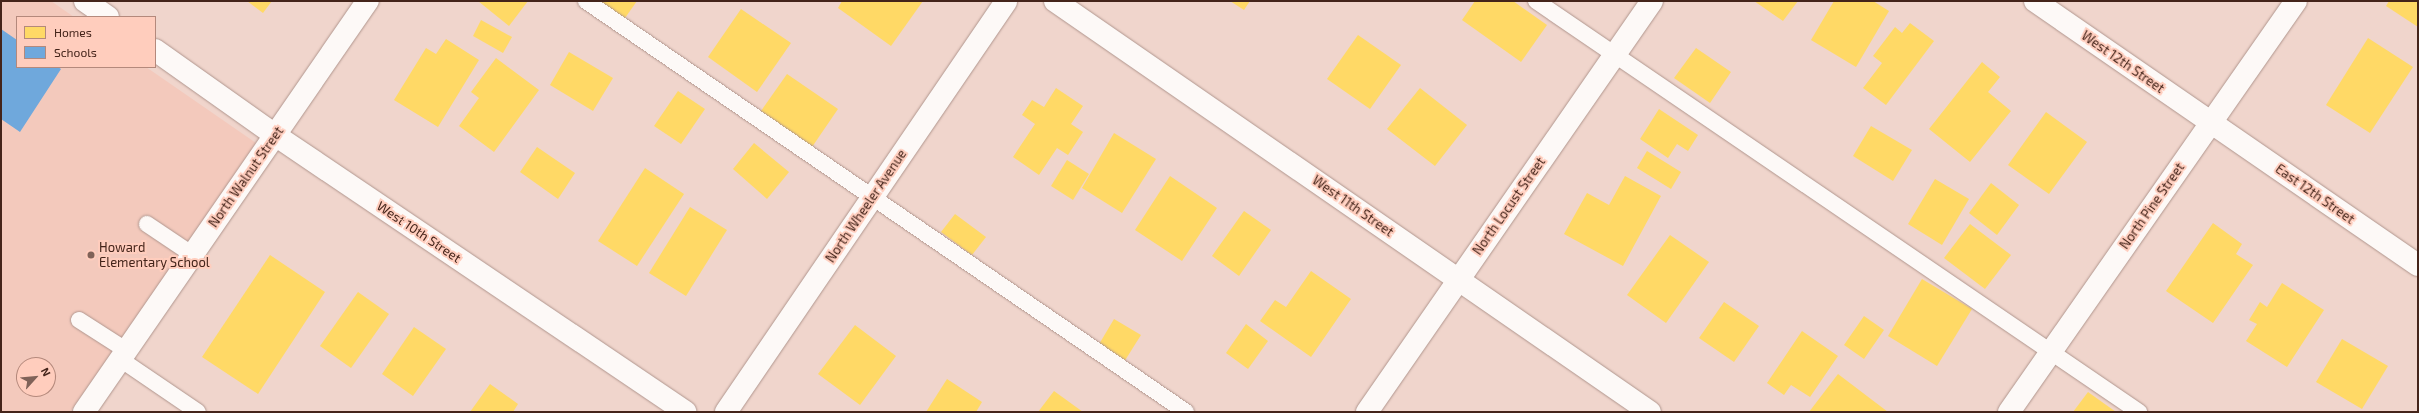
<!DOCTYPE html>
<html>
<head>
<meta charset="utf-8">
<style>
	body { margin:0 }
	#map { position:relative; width:2419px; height:413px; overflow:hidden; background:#f0d5cc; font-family:"Exo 2",sans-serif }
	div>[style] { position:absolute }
	.built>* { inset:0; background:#f3c9bc }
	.homes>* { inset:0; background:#ffd966 }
	.schools>* { inset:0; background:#6fa8dc }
	.roads { filter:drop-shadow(0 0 1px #b0968e) drop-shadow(0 0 1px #b0968e) }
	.service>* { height:16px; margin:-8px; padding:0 8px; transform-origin:8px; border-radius:8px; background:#fdf9f7 }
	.minor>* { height:22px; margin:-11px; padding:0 11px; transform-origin:11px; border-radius:11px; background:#fdf9f7 }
	.tertiary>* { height:22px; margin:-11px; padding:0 11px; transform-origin:11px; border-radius:11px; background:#fdf9f7 }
	.dots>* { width:11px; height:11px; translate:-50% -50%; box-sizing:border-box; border:2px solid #ffcdbd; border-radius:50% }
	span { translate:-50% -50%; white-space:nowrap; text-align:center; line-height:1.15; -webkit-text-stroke:4px #ffcdbd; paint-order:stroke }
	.street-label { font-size:13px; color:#44241a }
	.poi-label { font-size:13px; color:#44241a }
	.left { translate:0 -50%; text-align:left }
	.frame { position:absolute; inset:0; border:2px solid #44241a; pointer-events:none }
	.legend { position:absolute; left:16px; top:16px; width:140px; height:52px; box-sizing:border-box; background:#ffcdbd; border:1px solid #b4897c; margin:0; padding:5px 7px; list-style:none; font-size:12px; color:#44241a }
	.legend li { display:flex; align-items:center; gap:8px; height:20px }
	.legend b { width:20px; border:1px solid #b4897c }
	.north { position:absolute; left:16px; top:357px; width:40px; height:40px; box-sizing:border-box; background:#ffcdbd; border:1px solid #b4897c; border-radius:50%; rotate:63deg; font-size:11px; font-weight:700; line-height:16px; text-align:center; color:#44241a }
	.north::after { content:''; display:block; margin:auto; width:14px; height:18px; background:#806258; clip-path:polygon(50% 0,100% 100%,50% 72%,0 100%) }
</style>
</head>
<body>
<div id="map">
	<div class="built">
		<div style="clip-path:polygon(evenodd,1px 1px,51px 1px,74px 17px,17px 17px,17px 67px,146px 67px,259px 145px,70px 412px,1px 412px,1px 1px,24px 365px,48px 365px,48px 389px,24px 389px,24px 365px)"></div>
	</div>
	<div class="homes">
		<div style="clip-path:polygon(247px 1px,272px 1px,263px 13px)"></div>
		<div style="clip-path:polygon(478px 1px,528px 1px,509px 26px)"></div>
		<div style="clip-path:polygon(599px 1px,637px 1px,625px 18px)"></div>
		<div style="clip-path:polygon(842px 1px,923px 1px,891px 46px,838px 8px)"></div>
		<div style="clip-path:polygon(1230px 1px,1250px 1px,1244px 10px)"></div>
		<div style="clip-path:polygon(1475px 1px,1513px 1px,1547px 25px,1521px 62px,1462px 20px)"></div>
		<div style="clip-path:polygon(1754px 1px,1798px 1px,1783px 21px)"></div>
		<div style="clip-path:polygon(1834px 1px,1873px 1px,1889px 11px,1856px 67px,1811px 40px)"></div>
		<div style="clip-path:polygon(2389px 1px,2418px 1px,2418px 27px,2386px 6px)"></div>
		<div style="clip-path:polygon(741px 9px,791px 43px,757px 92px,708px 57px)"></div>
		<div style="clip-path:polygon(481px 20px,512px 37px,503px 53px,473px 36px)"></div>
		<div style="clip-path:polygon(1910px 23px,1934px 41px,1886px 105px,1863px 88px,1882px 63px,1873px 56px,1895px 27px,1902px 33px)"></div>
		<div style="clip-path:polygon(1358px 35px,1401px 65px,1370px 109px,1327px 79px)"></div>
		<div style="clip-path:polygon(2368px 38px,2413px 67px,2370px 133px,2326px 105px)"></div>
		<div style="clip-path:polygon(446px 39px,479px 60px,438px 127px,394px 100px,426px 48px,436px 54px)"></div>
		<div style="clip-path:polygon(1696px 48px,1731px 72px,1710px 103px,1674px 78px)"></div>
		<div style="clip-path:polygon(569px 52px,613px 78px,593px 111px,550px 85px)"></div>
		<div style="clip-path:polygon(496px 58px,539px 90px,494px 152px,459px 126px,479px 98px,471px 92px)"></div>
		<div style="clip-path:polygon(1982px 62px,2000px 77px,1988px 92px,2011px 111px,1970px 162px,1929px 129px)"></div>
		<div style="clip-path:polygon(787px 74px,838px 109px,812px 147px,761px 111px)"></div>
		<div style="clip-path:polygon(1056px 88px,1083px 106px,1071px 124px,1083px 132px,1068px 155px,1057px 148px,1039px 175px,1013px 157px,1035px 124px,1022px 115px,1032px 100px,1044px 107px)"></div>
		<div style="clip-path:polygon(1420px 88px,1467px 125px,1435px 166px,1387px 129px)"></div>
		<div style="clip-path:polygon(678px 91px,705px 109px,681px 144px,654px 126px)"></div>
		<div style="clip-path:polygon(1659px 109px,1698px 135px,1688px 151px,1677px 144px,1668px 158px,1640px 139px)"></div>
		<div style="clip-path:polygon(2046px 112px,2087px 142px,2049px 194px,2008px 165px)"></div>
		<div style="clip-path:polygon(1871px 126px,1912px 150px,1893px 181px,1853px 156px)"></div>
		<div style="clip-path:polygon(1114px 133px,1156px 159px,1122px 213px,1082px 188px)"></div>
		<div style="clip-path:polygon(754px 143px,789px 172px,767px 199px,733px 169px)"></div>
		<div style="clip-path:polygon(537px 147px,575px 173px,558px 199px,520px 172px)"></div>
		<div style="clip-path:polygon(1647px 151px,1681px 172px,1671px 189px,1637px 168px)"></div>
		<div style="clip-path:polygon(1067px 160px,1089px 174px,1073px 200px,1051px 186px)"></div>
		<div style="clip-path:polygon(645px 168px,684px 194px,637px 266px,598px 241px)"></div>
		<div style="clip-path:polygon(1170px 176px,1217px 208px,1182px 261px,1135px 230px)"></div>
		<div style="clip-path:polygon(1625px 176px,1661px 196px,1623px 266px,1564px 234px,1587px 193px,1609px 205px)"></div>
		<div style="clip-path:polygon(1935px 179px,1969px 199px,1942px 245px,1908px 224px)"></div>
		<div style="clip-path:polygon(1991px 183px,2019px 205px,1997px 235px,1969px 213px)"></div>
		<div style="clip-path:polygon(690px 207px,727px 230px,686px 296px,649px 273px)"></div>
		<div style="clip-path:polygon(1244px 211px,1271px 230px,1239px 276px,1212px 256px)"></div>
		<div style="clip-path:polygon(955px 214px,986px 237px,972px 255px,941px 232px)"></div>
		<div style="clip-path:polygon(2213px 223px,2242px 244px,2236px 254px,2253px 265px,2213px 323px,2166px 291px)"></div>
		<div style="clip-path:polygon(1970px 224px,2011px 255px,1985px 289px,1944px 258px)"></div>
		<div style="clip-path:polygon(1670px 235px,1709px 262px,1666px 323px,1627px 295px)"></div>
		<div style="clip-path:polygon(270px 255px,325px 292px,258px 394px,202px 357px)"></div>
		<div style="clip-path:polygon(1311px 271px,1351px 299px,1311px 357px,1260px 321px,1275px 300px,1286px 307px)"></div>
		<div style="clip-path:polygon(1922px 279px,1972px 309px,1937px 366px,1888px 336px)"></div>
		<div style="clip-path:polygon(2282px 283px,2324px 310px,2287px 367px,2246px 341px,2257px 324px,2249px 320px,2260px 302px,2267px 307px)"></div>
		<div style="clip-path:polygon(358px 292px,389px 314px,351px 368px,320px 346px)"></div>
		<div style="clip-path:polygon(1724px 302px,1759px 326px,1734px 362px,1699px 338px)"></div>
		<div style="clip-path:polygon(1864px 316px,1884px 330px,1864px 359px,1844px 345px)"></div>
		<div style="clip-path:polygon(1114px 319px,1141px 335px,1124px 362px,1098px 346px)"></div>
		<div style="clip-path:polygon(1246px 324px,1268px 341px,1248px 369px,1226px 353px)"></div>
		<div style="clip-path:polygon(855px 325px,896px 356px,860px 405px,818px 374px)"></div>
		<div style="clip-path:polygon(414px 327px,446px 349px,413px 396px,382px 374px)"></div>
		<div style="clip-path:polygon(1802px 331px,1838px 356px,1810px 397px,1791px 385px,1784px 395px,1767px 383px)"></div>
		<div style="clip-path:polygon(2342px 339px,2388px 366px,2362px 409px,2316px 382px)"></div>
		<div style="clip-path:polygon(1838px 374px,1888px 412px,1809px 412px)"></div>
		<div style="clip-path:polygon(947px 379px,982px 402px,976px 412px,926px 412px)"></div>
		<div style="clip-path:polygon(490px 384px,518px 404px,513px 412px,470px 412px)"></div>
		<div style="clip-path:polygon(1054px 391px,1083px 412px,1038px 412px)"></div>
		<div style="clip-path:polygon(2088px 392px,2116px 412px,2073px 412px)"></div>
	</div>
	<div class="schools">
		<div style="clip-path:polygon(1px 29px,17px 40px,17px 67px,58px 67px,61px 69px,20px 132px,1px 119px)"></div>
	</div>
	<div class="roads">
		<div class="service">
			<div style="left:586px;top:1px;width:727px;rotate:34.41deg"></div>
			<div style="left:1536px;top:1px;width:730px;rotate:34.28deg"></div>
			<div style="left:147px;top:224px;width:55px;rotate:34deg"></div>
			<div style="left:79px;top:320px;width:56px;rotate:32.6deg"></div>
			<div style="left:120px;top:359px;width:94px;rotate:34.2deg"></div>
		</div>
		<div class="minor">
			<div style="left:1055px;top:1px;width:723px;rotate:34.64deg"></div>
			<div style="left:2035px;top:1px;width:465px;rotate:34.6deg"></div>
			<div style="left:84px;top:412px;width:500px;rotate:-55.4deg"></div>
			<div style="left:1367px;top:412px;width:500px;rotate:-55.26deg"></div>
			<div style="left:2009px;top:412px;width:501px;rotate:-55.07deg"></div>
		</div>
		<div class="tertiary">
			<div style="left:85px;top:1px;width:28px;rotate:35deg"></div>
			<div style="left:155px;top:50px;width:147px;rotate:35.3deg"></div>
			<div style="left:275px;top:135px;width:495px;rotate:34deg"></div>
			<div style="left:726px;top:412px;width:497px;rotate:-55.7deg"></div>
		</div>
	</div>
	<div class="dots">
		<div style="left:91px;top:255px;background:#806258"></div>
	</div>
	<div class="street-label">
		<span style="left:2123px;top:62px;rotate:35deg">West 12th Street</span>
		<span style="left:246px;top:177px;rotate:-55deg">North Walnut Street</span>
		<span style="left:2315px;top:194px;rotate:35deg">East 12th Street</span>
		<span style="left:866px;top:206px;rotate:-56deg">North Wheeler Avenue</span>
		<span style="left:1353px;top:206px;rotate:35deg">West 11th Street</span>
		<span style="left:1509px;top:206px;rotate:-55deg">North Locust Street</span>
		<span style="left:2152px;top:206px;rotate:-55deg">North Pine Street</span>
		<span style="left:419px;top:232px;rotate:34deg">West 10th Street</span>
	</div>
	<div class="poi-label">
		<span class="left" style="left:99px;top:255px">Howard<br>Elementary School</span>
	</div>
	<div class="frame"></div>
	<ul class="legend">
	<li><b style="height:11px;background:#ffd966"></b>Homes</li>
	<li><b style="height:11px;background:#6fa8dc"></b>Schools</li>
	</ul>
	<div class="north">N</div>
</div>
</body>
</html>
